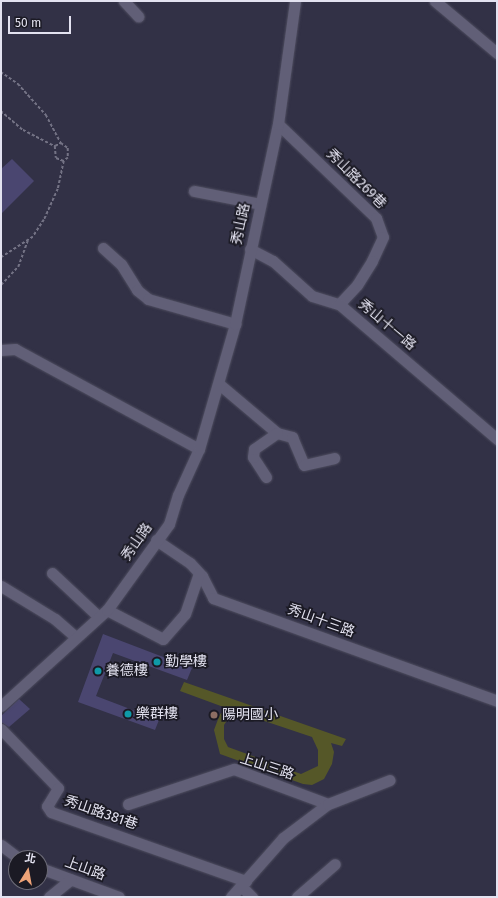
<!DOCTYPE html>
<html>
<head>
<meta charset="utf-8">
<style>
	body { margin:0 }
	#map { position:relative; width:498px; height:898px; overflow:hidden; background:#323146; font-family:"Fira Sans","Noto Sans TC",sans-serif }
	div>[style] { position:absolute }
	.green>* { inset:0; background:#555728 }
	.building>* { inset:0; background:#4a4670 }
	.path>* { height:1.5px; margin-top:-0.75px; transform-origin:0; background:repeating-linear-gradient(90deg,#747385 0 3px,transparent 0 5px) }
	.roads { filter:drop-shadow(0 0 1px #4e4d5f) drop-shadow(0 0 1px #4e4d5f) }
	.minor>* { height:11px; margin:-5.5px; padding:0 5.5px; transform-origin:5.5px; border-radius:5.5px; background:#615f77 }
	.dots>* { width:11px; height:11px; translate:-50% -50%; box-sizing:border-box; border:2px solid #1b1a24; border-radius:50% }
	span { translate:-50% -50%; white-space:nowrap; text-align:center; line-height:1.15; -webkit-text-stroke:3.5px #1b1a24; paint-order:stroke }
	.street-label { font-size:14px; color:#e3e2f0 }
	.poi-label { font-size:14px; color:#e3e2f0 }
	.left { translate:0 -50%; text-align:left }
	.frame { position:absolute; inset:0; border:2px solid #e3e2f0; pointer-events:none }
	.north { position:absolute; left:8px; top:850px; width:40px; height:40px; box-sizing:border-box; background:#1b1a24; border:1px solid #6b6a76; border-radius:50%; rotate:11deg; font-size:11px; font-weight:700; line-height:16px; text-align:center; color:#e3e2f0 }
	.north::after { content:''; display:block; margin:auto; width:14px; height:18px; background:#efa377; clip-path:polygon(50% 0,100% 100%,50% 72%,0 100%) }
	.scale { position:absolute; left:8px; top:16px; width:63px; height:18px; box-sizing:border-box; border:2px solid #e3e2f0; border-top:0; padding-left:5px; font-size:12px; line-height:14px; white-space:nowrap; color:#e3e2f0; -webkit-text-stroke:3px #1b1a24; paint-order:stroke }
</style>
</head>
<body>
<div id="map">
	<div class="green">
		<div style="clip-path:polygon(evenodd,184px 682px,346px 739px,342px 746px,331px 743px,334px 752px,332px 764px,324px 779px,312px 785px,303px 784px,220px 754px,214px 730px,220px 714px,229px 709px,180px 691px,184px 682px,241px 713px,312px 737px,318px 750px,318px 766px,301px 774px,228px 747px,224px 739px,224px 725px,228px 719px,241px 713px)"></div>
	</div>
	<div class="building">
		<div style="clip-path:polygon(12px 159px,34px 181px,1px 214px,1px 169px)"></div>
		<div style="clip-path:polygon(103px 634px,192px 668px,187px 680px,113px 653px,96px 696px,159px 720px,155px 730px,78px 702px)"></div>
		<div style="clip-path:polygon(19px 699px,30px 709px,9px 727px,1px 722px,1px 716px)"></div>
	</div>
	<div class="path">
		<div style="left:1px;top:72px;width:21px;rotate:35deg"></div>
		<div style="left:18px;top:84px;width:42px;rotate:47.9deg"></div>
		<div style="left:46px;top:115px;width:32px;rotate:62deg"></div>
		<div style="left:61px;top:143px;width:9px;rotate:36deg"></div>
		<div style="left:68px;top:148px;width:10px;rotate:90deg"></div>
		<div style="left:68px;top:158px;width:5px;rotate:143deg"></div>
		<div style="left:1px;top:111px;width:29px;rotate:41deg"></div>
		<div style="left:23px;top:130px;width:36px;rotate:27deg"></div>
		<div style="left:55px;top:146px;width:12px;rotate:85deg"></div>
		<div style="left:56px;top:158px;width:9px;rotate:21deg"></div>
		<div style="left:64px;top:161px;width:29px;rotate:102deg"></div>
		<div style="left:58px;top:189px;width:34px;rotate:114deg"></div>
		<div style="left:44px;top:220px;width:20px;rotate:123deg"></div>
		<div style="left:33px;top:237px;width:38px;rotate:147deg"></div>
		<div style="left:55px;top:146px;width:7px;rotate:-27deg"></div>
		<div style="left:1px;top:285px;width:25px;rotate:-47deg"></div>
		<div style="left:18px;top:267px;width:29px;rotate:-70deg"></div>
	</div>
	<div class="roads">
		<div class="minor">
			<div style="left:124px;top:1px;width:21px;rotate:47deg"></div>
			<div style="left:435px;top:1px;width:81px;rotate:40deg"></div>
			<div style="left:278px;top:124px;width:136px;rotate:43.8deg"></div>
			<div style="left:376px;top:218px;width:20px;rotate:70deg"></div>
			<div style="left:383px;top:237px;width:26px;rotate:115deg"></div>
			<div style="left:372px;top:261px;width:28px;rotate:122deg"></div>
			<div style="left:357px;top:285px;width:26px;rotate:133deg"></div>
			<div style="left:194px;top:191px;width:67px;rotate:11.1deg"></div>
			<div style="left:103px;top:248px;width:24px;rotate:42deg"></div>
			<div style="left:121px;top:264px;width:31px;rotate:58deg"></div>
			<div style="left:137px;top:290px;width:14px;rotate:39deg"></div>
			<div style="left:148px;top:299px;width:91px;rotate:16deg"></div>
			<div style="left:250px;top:249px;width:26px;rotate:28deg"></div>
			<div style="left:273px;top:261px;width:52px;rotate:41.9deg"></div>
			<div style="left:312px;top:296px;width:28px;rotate:17deg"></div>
			<div style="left:339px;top:304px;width:208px;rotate:40.5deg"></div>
			<div style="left:1px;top:350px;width:14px;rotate:-4deg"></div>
			<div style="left:15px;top:349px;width:209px;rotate:28.5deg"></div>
			<div style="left:219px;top:384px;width:76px;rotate:40.2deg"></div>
			<div style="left:277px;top:433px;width:16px;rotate:15deg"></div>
			<div style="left:292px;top:437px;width:30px;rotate:67deg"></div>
			<div style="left:304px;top:465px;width:31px;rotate:-13deg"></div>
			<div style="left:266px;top:477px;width:24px;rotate:-123deg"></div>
			<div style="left:253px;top:457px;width:8px;rotate:-83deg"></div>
			<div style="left:254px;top:449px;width:28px;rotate:-35deg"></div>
			<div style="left:156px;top:540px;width:41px;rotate:34.1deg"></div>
			<div style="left:190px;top:563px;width:18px;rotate:47deg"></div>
			<div style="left:202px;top:576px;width:25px;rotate:63deg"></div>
			<div style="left:213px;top:598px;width:302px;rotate:19.9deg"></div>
			<div style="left:52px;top:573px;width:64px;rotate:43.1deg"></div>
			<div style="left:1px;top:586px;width:63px;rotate:31.4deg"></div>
			<div style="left:55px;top:619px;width:28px;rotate:41deg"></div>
			<div style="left:107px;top:610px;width:63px;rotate:27.4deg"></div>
			<div style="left:163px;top:639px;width:33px;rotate:-49deg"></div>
			<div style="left:185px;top:614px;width:43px;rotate:-71.1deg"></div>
			<div style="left:1px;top:706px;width:143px;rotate:-42.2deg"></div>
			<div style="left:107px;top:610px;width:106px;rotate:-54.2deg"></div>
			<div style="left:169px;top:524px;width:30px;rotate:-73deg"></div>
			<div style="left:178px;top:495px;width:51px;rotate:-65.5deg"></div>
			<div style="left:199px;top:449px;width:130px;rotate:-73.9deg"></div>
			<div style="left:235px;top:324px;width:205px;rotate:-77.9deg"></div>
			<div style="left:278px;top:124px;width:124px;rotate:-82.1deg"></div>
			<div style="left:1px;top:729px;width:82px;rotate:46deg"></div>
			<div style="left:58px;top:788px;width:21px;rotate:121deg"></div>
			<div style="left:47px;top:806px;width:7px;rotate:56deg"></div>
			<div style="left:51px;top:812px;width:207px;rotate:19.5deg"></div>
			<div style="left:128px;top:804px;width:112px;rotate:-18.3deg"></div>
			<div style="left:234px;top:769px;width:100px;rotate:20.4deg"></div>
			<div style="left:1px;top:845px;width:21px;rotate:37deg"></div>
			<div style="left:40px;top:868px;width:84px;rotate:20.2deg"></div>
			<div style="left:241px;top:886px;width:16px;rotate:45deg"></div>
			<div style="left:49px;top:897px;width:28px;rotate:-39deg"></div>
			<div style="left:231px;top:897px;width:79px;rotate:-48.6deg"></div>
			<div style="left:283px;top:838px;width:56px;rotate:-37.1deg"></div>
			<div style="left:328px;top:804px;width:66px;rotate:-21.2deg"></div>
			<div style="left:297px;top:897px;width:50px;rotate:-41deg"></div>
		</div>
	</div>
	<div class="dots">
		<div style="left:157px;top:662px;background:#0f9aa8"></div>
		<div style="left:98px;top:671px;background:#0f9aa8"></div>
		<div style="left:128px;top:714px;background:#0f9aa8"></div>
		<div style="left:214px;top:715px;background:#8d6e63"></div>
	</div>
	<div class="street-label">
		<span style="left:356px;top:179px;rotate:45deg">秀山路269巷</span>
		<span style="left:241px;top:224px;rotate:-78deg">秀山路</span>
		<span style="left:387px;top:325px;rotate:40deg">秀山十一路</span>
		<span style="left:137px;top:542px;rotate:-55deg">秀山路</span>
		<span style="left:321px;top:621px;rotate:20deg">秀山十三路</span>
		<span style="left:267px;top:767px;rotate:18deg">上山三路</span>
		<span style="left:101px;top:813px;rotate:19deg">秀山路381巷</span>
		<span style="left:85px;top:869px;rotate:20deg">上山路</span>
	</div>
	<div class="poi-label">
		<span class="left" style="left:165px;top:662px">勤學樓</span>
		<span class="left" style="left:106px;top:671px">養德樓</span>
		<span class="left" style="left:136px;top:714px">樂群樓</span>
		<span class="left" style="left:222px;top:715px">陽明國小</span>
	</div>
	<div class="frame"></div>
	<div class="north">北</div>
	<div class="scale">50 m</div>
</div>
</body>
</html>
